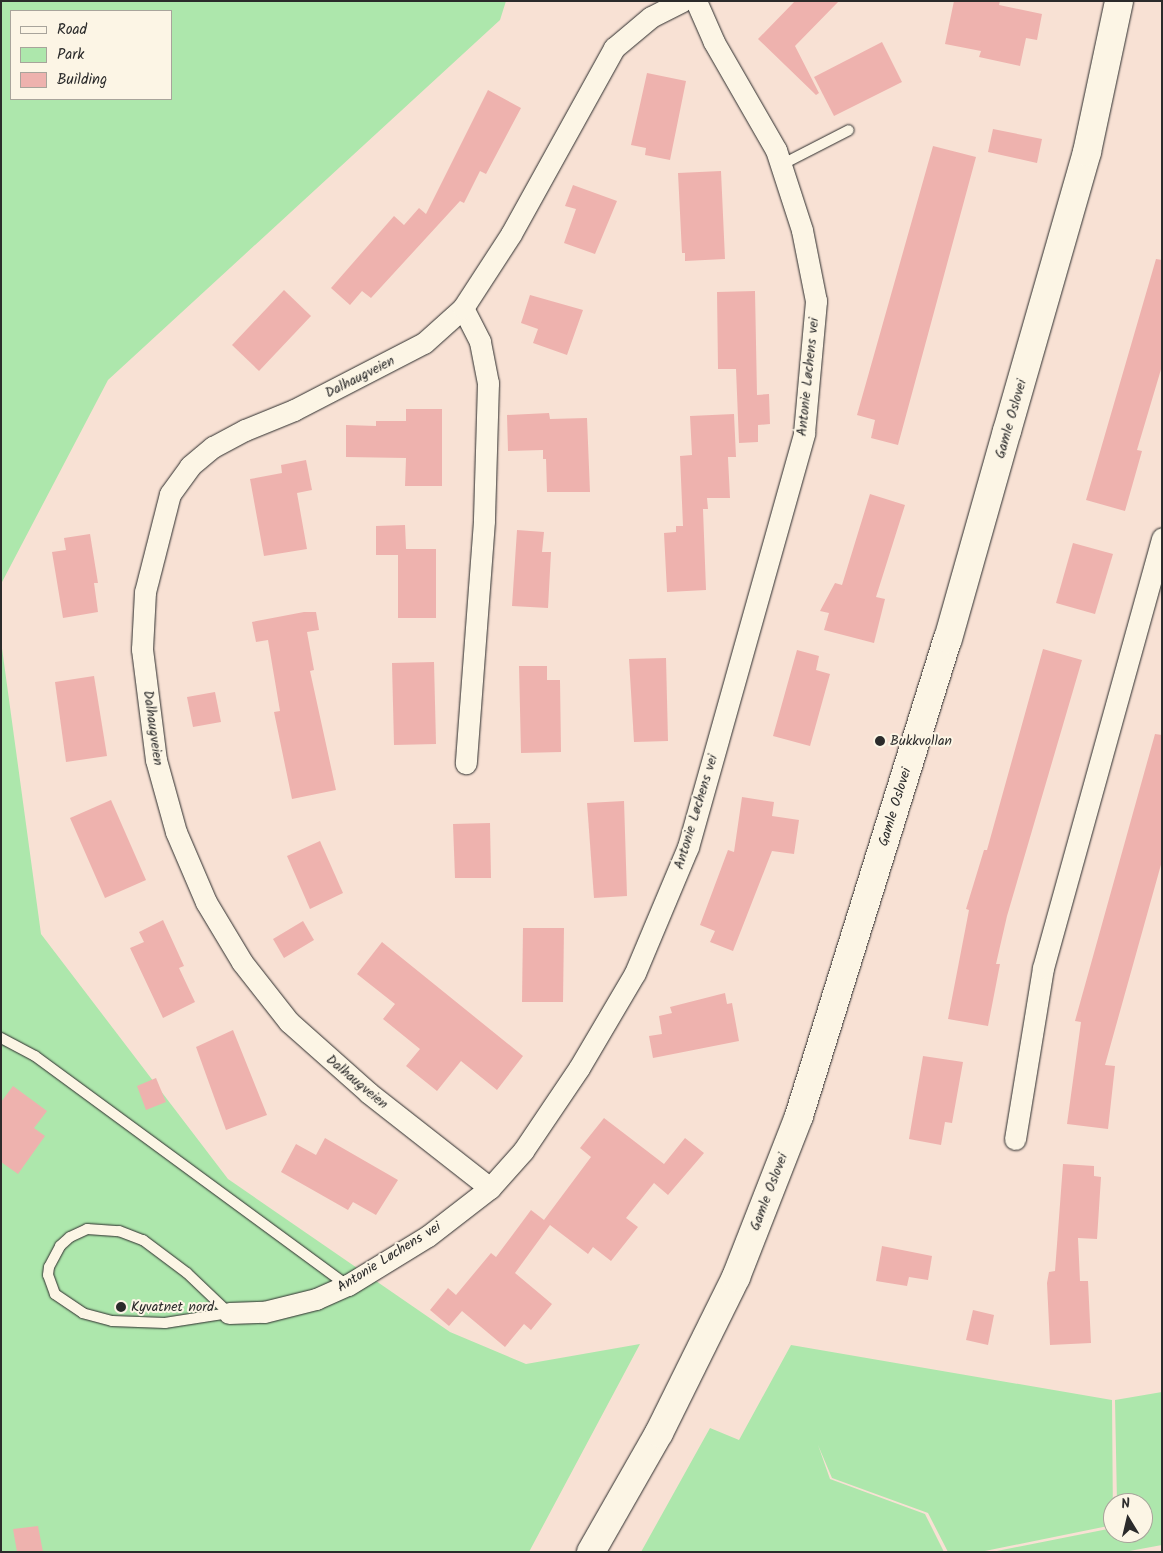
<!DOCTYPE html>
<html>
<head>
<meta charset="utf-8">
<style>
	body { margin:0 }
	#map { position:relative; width:1163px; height:1553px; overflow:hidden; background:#f8e1d4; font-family:Kalam,sans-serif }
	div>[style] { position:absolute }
	.green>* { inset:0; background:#ade7ac }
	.building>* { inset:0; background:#eeb2ae }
	.roads { filter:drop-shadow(0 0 1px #2b2b2b) drop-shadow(0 0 1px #2b2b2b) }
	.lane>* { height:10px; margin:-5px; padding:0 5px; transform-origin:5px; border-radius:5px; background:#fcf5e5 }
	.street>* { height:21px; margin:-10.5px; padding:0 10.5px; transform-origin:10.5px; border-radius:10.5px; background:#fcf5e5 }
	.secondary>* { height:28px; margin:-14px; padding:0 14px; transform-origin:14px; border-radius:14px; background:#fcf5e5 }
	.dots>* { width:14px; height:14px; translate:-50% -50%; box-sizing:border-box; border:2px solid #fcf5e5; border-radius:50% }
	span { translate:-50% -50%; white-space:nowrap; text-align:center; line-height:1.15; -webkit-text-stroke:4px #fcf5e5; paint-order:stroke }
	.street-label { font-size:14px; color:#2b2b2b }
	.poi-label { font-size:14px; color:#2b2b2b }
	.left { translate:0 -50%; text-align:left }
	.frame { position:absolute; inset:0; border:2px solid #2b2b2b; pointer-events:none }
	.legend { position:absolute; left:10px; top:10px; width:162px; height:90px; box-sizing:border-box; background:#fcf5e5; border:1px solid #a8a49b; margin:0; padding:6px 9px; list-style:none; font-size:15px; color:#2b2b2b }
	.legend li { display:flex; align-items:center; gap:10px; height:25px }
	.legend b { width:25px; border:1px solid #a8a49b }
	.north { position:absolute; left:1103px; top:1493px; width:50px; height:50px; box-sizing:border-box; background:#fcf5e5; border:1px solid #a8a49b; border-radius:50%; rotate:351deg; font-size:14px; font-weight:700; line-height:20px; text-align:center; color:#2b2b2b }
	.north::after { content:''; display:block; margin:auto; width:18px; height:22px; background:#2b2b2b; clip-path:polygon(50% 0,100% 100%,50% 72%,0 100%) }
</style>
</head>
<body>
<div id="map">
	<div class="green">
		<div style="clip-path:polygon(evenodd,1px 1px,506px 1px,500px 20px,108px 380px,1px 584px,1px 1px,11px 11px,171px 11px,171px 99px,11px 99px,11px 11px)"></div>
		<div style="clip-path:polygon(1px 641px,41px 934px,228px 1179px,450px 1332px,526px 1364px,640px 1344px,529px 1552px,1px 1552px)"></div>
		<div style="clip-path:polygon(791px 1345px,1112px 1400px,1113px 1525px,980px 1552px,948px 1552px,928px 1513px,832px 1478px,818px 1445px,830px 1479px,925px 1514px,944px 1552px,641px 1552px,710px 1428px,739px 1440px)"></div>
		<div style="clip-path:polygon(1162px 1392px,1162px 1545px,1124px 1552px,992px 1552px,1113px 1528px,1113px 1533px,1143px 1533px,1143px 1503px,1117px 1503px,1115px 1400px)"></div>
	</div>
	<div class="building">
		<div style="clip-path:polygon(795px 1px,839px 1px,795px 46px,819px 93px,816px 95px,758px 39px)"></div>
		<div style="clip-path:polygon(954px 1px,1000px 1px,999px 5px,1042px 14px,1037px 40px,1026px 38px,1020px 66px,979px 57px,981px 51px,945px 44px)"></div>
		<div style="clip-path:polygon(882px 42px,902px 82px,834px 116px,814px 77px)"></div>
		<div style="clip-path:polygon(647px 73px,686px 81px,670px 160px,645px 155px,646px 148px,631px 145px)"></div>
		<div style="clip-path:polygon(488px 90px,521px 108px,486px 174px,480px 171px,464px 203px,460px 201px,371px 298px,362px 291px,350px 305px,331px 288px,394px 216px,404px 225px,419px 208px,426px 214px)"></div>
		<div style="clip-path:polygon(993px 129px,1042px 139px,1037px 163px,988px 152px)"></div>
		<div style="clip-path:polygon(933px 146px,976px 157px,898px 445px,871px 438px,875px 420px,857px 415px)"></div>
		<div style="clip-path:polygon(721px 171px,725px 259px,685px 261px,685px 253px,682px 253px,678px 173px)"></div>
		<div style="clip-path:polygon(573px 185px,617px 201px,595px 254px,564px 243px,576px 209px,565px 206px)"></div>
		<div style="clip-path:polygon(1156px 259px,1162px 260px,1162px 366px,1137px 450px,1142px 451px,1125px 511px,1086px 500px)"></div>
		<div style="clip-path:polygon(284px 290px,311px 316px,259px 371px,232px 345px)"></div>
		<div style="clip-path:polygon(755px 291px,757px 395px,769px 394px,770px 424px,758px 425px,758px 442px,739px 443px,736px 369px,718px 369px,717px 292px)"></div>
		<div style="clip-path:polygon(530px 295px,583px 310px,567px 355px,533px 343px,538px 329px,521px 323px)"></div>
		<div style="clip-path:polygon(406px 409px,442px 409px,442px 486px,405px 486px,406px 458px,346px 457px,346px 425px,376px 426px,376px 421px,406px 421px)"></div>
		<div style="clip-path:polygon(549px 413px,550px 419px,587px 418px,590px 492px,547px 492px,546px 459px,543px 459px,543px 450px,508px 451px,507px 415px)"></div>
		<div style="clip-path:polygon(734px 414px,736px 457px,728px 457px,730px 498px,707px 498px,708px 509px,703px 509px,706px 590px,667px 592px,664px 533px,676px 532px,676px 526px,683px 526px,680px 456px,692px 455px,690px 416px)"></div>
		<div style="clip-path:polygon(306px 460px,312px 490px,297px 493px,307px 549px,264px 556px,250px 479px,282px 473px,281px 465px)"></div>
		<div style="clip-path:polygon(870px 494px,905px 505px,876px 597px,885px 599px,874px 643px,824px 630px,829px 613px,820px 611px,835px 583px,842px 585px)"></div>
		<div style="clip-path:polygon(405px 525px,406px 549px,436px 549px,436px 618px,398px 618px,398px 555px,376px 555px,376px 526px)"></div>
		<div style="clip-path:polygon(517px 530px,544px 532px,542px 552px,551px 552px,548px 608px,512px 606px)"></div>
		<div style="clip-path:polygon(90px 534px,98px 583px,94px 583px,98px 612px,63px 618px,52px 552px,66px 550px,64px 538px)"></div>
		<div style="clip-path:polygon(1073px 543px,1113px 554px,1095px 614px,1056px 603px)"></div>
		<div style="clip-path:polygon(304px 612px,316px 612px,319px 630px,307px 632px,314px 670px,310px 671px,336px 790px,292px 799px,274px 712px,280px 711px,268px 640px,256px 642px,252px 622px)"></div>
		<div style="clip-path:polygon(1043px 649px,1082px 660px,1007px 916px,996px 964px,1000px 964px,988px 1026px,948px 1019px,969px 910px,966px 909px,984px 850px,987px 850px)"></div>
		<div style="clip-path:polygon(797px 650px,819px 656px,816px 670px,830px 674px,810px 746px,773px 736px)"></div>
		<div style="clip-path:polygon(666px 658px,668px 741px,634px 742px,629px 659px)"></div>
		<div style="clip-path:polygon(434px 662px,436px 744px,394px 745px,392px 663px)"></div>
		<div style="clip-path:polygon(519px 666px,547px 666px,547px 680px,560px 680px,561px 752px,521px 753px)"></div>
		<div style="clip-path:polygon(94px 676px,107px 756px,66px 762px,55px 682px)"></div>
		<div style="clip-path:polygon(215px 692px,221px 722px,193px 727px,187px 697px)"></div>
		<div style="clip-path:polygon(1155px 734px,1162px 735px,1162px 861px,1105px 1065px,1115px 1066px,1108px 1129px,1067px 1124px,1081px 1022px,1075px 1021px)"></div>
		<div style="clip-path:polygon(742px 797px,774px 802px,772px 816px,799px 820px,794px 854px,772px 851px,733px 951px,710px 942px,715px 931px,700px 925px,728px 850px,734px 852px)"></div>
		<div style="clip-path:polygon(111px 800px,146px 880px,105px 898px,70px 818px)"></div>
		<div style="clip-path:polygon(624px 801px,627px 896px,594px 898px,587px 803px)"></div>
		<div style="clip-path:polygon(490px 823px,491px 878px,455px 878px,453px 824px)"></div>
		<div style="clip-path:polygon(320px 841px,343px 893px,310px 909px,287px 856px)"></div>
		<div style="clip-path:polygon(163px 920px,184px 966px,179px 968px,195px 1002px,163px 1018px,130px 948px,144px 942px,139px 932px)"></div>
		<div style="clip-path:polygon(303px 921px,314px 940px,284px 958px,273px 939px)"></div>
		<div style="clip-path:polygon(523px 928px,564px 928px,563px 1002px,522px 1002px)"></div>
		<div style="clip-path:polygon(382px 942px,523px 1056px,497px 1090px,461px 1061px,437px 1091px,406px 1066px,420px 1049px,383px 1019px,395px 1004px,357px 974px)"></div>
		<div style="clip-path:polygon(725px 993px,727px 1004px,732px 1003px,739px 1041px,653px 1058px,649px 1036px,662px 1034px,659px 1016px,672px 1013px,670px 1007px)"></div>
		<div style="clip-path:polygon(233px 1030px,267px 1115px,226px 1130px,196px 1047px)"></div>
		<div style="clip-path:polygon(923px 1056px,963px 1062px,952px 1123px,945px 1122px,941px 1145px,909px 1139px)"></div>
		<div style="clip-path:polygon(156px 1078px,166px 1102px,146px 1110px,137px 1086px)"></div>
		<div style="clip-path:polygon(13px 1086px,47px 1111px,34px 1128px,45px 1136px,18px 1174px,1px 1162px,1px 1102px)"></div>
		<div style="clip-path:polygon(604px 1118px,664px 1164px,685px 1138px,704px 1153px,668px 1195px,654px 1183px,626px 1218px,638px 1227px,611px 1261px,593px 1247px,588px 1254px,550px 1225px,515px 1273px,552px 1304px,531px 1330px,524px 1324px,505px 1347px,462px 1311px,449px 1326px,430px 1310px,448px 1288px,456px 1295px,491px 1253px,496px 1257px,531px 1210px,544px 1220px,591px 1157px,580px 1148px)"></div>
		<div style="clip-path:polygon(325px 1138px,398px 1180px,376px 1215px,353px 1202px,348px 1210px,281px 1172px,296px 1144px,316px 1155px)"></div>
		<div style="clip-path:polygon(1063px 1164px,1094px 1166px,1094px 1176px,1101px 1177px,1097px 1239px,1078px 1238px,1080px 1281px,1088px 1281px,1091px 1343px,1050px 1345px,1047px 1283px,1049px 1272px,1055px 1271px)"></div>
		<div style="clip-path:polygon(882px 1246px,932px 1256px,928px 1280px,909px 1277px,907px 1286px,876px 1281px)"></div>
		<div style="clip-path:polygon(973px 1310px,994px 1315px,988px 1345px,966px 1340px)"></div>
		<div style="clip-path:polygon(38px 1526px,43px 1552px,17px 1552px,13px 1529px)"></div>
	</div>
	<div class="roads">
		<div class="lane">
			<div style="left:781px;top:165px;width:76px;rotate:-27.2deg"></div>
			<div style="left:1px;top:1038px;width:38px;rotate:28deg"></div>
			<div style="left:35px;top:1056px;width:387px;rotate:36.3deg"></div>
			<div style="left:87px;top:1229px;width:32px;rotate:4deg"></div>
			<div style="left:119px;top:1231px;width:26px;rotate:21deg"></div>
			<div style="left:143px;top:1240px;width:55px;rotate:36.9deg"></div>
			<div style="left:187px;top:1273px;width:58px;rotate:43.6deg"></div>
			<div style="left:229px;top:1313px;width:65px;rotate:171.1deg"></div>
			<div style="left:165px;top:1323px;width:53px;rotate:-177.8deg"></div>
			<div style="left:112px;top:1321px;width:30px;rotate:-165deg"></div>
			<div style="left:83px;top:1313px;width:34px;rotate:-146deg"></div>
			<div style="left:55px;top:1294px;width:20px;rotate:-110deg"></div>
			<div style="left:48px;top:1275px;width:8px;rotate:-83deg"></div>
			<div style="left:49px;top:1267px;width:24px;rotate:-62deg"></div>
			<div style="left:60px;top:1246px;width:13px;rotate:-42deg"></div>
			<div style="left:70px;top:1237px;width:19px;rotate:-25deg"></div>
		</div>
		<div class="street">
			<div style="left:463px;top:308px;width:38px;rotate:63deg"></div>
			<div style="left:480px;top:342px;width:42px;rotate:79deg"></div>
			<div style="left:488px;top:383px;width:138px;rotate:91.7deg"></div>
			<div style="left:484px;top:521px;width:243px;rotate:94.3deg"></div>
			<div style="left:1015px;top:1139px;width:173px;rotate:-80.7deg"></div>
			<div style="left:1043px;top:968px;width:446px;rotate:-74.5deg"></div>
			<div style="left:490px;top:1188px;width:154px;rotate:-141.9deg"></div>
			<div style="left:369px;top:1093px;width:107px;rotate:-138.4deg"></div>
			<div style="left:289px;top:1022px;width:76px;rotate:-128.1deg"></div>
			<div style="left:242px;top:962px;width:70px;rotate:-121deg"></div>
			<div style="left:206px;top:902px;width:76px;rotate:-113.2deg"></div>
			<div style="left:176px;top:832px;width:75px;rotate:-105.5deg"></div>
			<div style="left:156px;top:760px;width:112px;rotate:-97.2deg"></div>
			<div style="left:142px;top:649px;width:57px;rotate:-87deg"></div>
			<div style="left:145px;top:592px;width:101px;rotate:-75.7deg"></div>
			<div style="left:170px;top:494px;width:34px;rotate:-54deg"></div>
			<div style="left:190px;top:466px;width:30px;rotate:-40deg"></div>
			<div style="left:213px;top:447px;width:36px;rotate:-28deg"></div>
			<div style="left:245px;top:430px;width:53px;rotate:-22.2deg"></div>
			<div style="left:294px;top:410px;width:146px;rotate:-27.3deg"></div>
			<div style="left:424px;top:343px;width:52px;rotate:-41.9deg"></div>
			<div style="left:463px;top:308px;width:88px;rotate:-57deg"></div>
			<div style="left:511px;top:234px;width:213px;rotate:-61deg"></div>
			<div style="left:614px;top:48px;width:48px;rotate:-40deg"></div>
			<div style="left:651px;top:17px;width:35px;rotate:-27deg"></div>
			<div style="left:229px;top:1313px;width:35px;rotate:-2deg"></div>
			<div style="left:264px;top:1312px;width:54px;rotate:-14deg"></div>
			<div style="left:316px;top:1299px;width:35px;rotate:-24deg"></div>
			<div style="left:348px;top:1285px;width:94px;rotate:-31.5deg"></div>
			<div style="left:428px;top:1236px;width:78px;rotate:-37.7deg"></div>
			<div style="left:490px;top:1188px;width:50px;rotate:-48.3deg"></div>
			<div style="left:523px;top:1151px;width:100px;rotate:-56deg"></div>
			<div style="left:579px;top:1068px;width:110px;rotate:-59.5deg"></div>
			<div style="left:635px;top:973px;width:137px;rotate:-67.2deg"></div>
			<div style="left:688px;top:847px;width:430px;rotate:-74.3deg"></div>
			<div style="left:804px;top:433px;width:133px;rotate:-84.8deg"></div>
			<div style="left:816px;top:301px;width:72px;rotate:-101.2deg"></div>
			<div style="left:802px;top:230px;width:84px;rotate:-108deg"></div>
			<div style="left:776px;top:150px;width:125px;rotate:-119.9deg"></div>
			<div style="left:714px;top:42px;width:45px;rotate:-113.7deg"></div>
		</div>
		<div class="secondary">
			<div style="left:591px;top:1552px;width:137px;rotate:-60.3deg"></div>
			<div style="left:659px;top:1433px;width:174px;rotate:-63.7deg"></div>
			<div style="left:736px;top:1277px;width:173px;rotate:-68.6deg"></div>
			<div style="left:799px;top:1116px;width:500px;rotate:-72.7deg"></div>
			<div style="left:948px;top:639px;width:216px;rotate:-74.2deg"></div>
			<div style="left:1007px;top:431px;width:290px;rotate:-74deg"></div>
			<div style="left:1087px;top:152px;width:154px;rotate:-78deg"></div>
		</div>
	</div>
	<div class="dots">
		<div style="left:880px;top:741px;background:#2b2b2b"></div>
		<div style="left:121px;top:1307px;background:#2b2b2b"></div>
	</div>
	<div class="street-label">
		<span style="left:360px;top:377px;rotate:-27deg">Dalhaugveien</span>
		<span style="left:808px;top:377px;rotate:-84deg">Antonie Løchens vei</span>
		<span style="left:1011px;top:419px;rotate:-74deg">Gamle Oslovei</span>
		<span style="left:153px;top:728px;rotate:82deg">Dalhaugveien</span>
		<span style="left:895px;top:807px;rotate:-73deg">Gamle Oslovei</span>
		<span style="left:696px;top:812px;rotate:-73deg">Antonie Løchens vei</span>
		<span style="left:357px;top:1082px;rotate:40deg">Dalhaugveien</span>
		<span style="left:769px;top:1192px;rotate:-69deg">Gamle Oslovei</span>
		<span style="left:389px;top:1257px;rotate:-32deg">Antonie Løchens vei</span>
	</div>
	<div class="poi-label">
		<span class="left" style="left:890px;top:741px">Bukkvollan</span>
		<span class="left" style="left:131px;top:1307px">Kyvatnet nord</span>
	</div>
	<div class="frame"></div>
	<ul class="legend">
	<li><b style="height:6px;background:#fcf5e5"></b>Road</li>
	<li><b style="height:14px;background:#ade7ac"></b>Park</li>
	<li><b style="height:14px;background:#eeb2ae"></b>Building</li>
	</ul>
	<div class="north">N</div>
</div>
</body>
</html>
